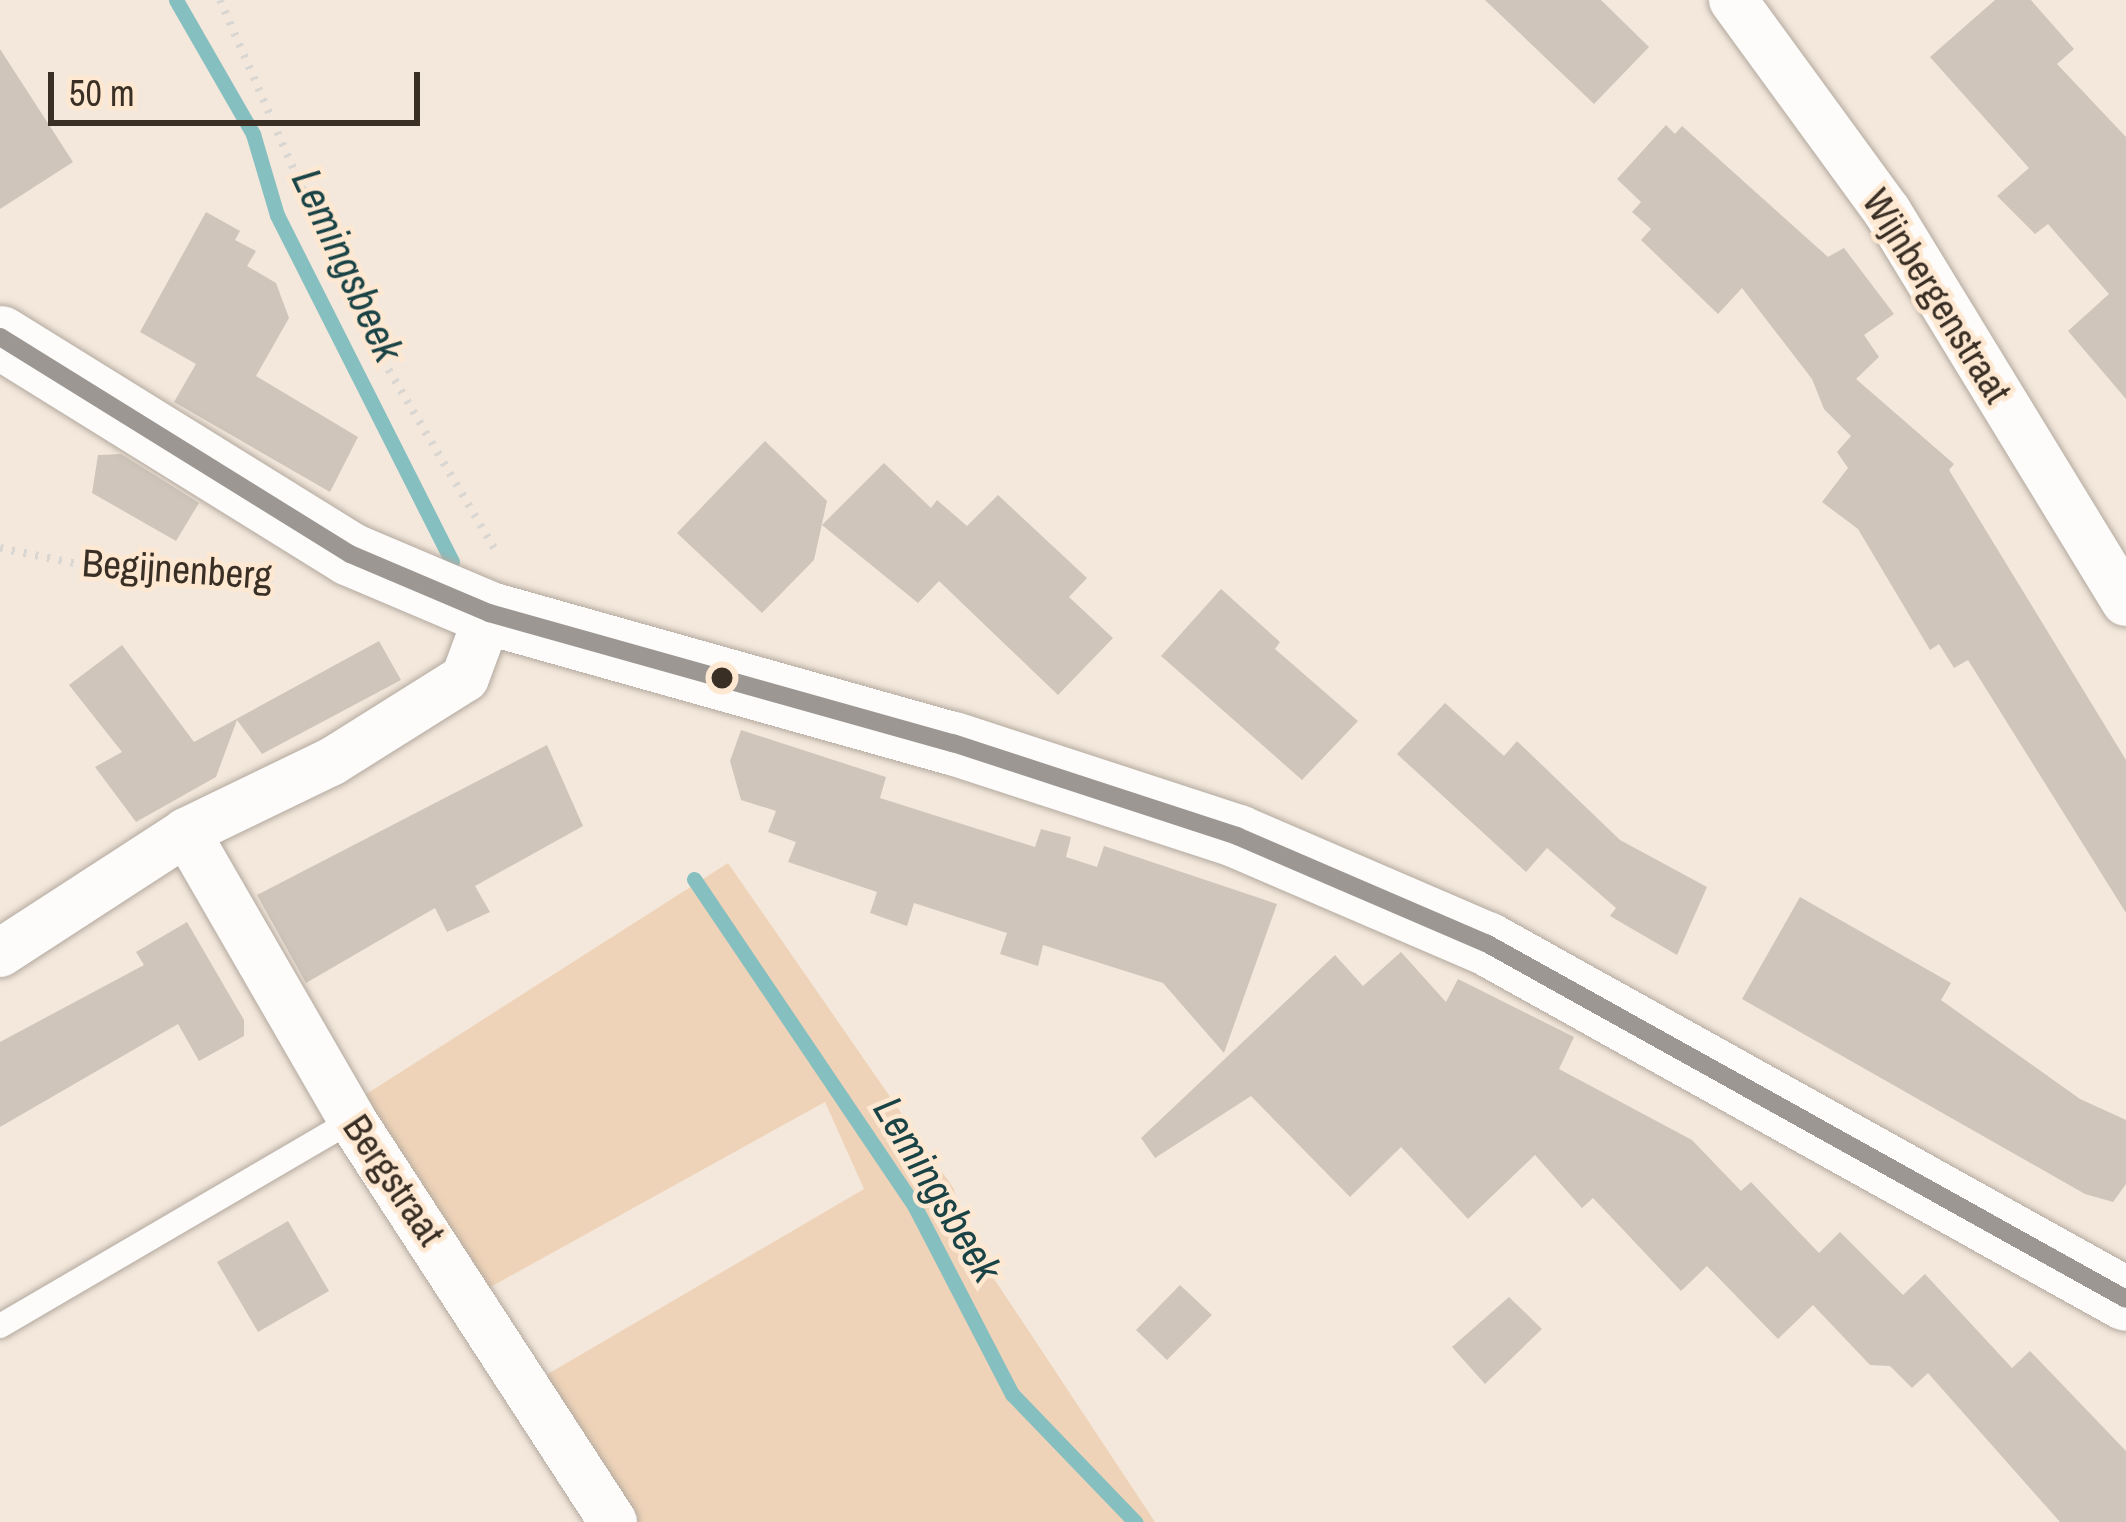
<!DOCTYPE html>
<html>
<head>
<meta charset="utf-8">
<style>
	body { margin:0 }
	#map { position:relative; width:2126px; height:1522px; overflow:hidden; background:#f4e8dc; font-family:"Archivo Narrow",sans-serif }
	div>[style] { position:absolute }
	.green>* { inset:0; background:#eed3b8 }
	.stream>* { height:15px; margin:-7.5px; padding:0 7.5px; transform-origin:7.5px; border-radius:7.5px; background:#86bfc0 }
	.building>* { inset:0; background:#cfc5ba }
	.path>* { height:8px; margin-top:-4px; transform-origin:0; background:repeating-linear-gradient(90deg,#dad6d2 0 3px,transparent 0 12px) }
	.roads { filter:drop-shadow(0 0 3px #b3a99f) drop-shadow(0 0 3px #b3a99f) }
	.service>* { height:24px; margin:-12px; padding:0 12px; transform-origin:12px; border-radius:12px; background:#fdfcfa }
	.minor>* { height:48px; margin:-24px; padding:0 24px; transform-origin:24px; border-radius:24px; background:#fdfcfa }
	.tertiary>* { height:63px; margin:-31.5px; padding:0 31.5px; transform-origin:31.5px; border-radius:31.5px; background:#fdfcfa }
	.bus-1>* { height:18px; margin:-9px; padding:0 9px; transform-origin:9px; border-radius:9px; background:#9c9792 }
	.dots>* { width:33px; height:33px; translate:-50% -50%; box-sizing:border-box; border:6px solid #fee8d2; border-radius:50% }
	span { translate:-50% -50%; white-space:nowrap; text-align:center; line-height:1.15; -webkit-text-stroke:9px #fee8d2; paint-order:stroke }
	.street-label { font-size:39px; color:#3a2f25 }
	.water-label { font-size:42px; color:#1a4346; font-style:italic }
	.scale { position:absolute; left:48px; top:72px; width:372px; height:54px; box-sizing:border-box; border:6px solid #3a2f25; border-top:0; padding-left:15px; font-size:36px; line-height:42px; white-space:nowrap; color:#3a2f25; -webkit-text-stroke:9px #fee8d2; paint-order:stroke }
</style>
</head>
<body>
<div id="map">
	<div class="green">
		<div style="clip-path:polygon(728px 863px,954px 1189px,960px 1221px,985px 1265px,1155px 1522px,629px 1522px,541px 1378px,864px 1189px,825px 1102px,485px 1290px,357px 1100px)"></div>
	</div>
	<div class="stream">
		<div style="left:176px;top:0;width:155px;rotate:60.1deg"></div>
		<div style="left:253px;top:134px;width:84px;rotate:73.5deg"></div>
		<div style="left:277px;top:215px;width:388px;rotate:63.2deg"></div>
		<div style="left:694px;top:879px;width:396px;rotate:56deg"></div>
		<div style="left:915px;top:1207px;width:211px;rotate:62.6deg"></div>
		<div style="left:1012px;top:1394px;width:178px;rotate:46.1deg"></div>
	</div>
	<div class="building">
		<div style="clip-path:polygon(1485px 0,1601px 0,1649px 47px,1594px 104px)"></div>
		<div style="clip-path:polygon(1995px 0,2031px 0,2074px 49px,2057px 64px,2126px 137px,2126px 399px,2068px 331px,2109px 294px,2048px 224px,2035px 234px,1997px 196px,2029px 168px,1930px 57px)"></div>
		<div style="clip-path:polygon(0 49px,73px 162px,0 209px)"></div>
		<div style="clip-path:polygon(1666px 125px,1675px 134px,1682px 126px,1828px 257px,1844px 248px,1894px 314px,1864px 335px,1879px 357px,1856px 379px,1954px 464px,1949px 470px,2126px 760px,2126px 913px,1968px 660px,1954px 668px,1939px 644px,1930px 650px,1858px 529px,1822px 502px,1848px 468px,1837px 452px,1851px 436px,1824px 409px,1812px 379px,1742px 288px,1718px 314px,1641px 240px,1651px 229px,1632px 212px,1641px 202px,1617px 179px)"></div>
		<div style="clip-path:polygon(206px 212px,240px 231px,235px 240px,256px 251px,247px 266px,276px 283px,289px 318px,256px 376px,358px 437px,330px 492px,174px 402px,196px 364px,140px 332px)"></div>
		<div style="clip-path:polygon(765px 441px,827px 501px,814px 560px,762px 613px,677px 533px)"></div>
		<div style="clip-path:polygon(121px 454px,199px 503px,176px 541px,92px 493px,98px 455px)"></div>
		<div style="clip-path:polygon(884px 463px,931px 508px,937px 500px,967px 526px,998px 495px,1087px 578px,1069px 597px,1113px 638px,1058px 695px,939px 581px,918px 603px,822px 525px)"></div>
		<div style="clip-path:polygon(1221px 589px,1280px 642px,1275px 649px,1358px 721px,1302px 780px,1161px 656px)"></div>
		<div style="clip-path:polygon(379px 641px,401px 680px,262px 754px,237px 720px,216px 777px,136px 822px,95px 767px,122px 752px,69px 685px,122px 645px,194px 742px)"></div>
		<div style="clip-path:polygon(1445px 703px,1504px 756px,1517px 741px,1620px 840px,1707px 887px,1677px 955px,1610px 916px,1616px 908px,1547px 848px,1526px 872px,1397px 754px)"></div>
		<div style="clip-path:polygon(741px 730px,886px 777px,880px 798px,1035px 847px,1041px 829px,1071px 837px,1066px 857px,1097px 867px,1104px 846px,1277px 904px,1224px 1053px,1163px 983px,1043px 945px,1038px 966px,1000px 954px,1007px 933px,914px 903px,907px 926px,870px 913px,877px 892px,788px 862px,796px 842px,768px 832px,776px 811px,741px 800px,730px 761px)"></div>
		<div style="clip-path:polygon(547px 745px,583px 826px,475px 886px,490px 912px,447px 932px,435px 908px,306px 983px,257px 895px)"></div>
		<div style="clip-path:polygon(1800px 897px,1951px 983px,1941px 1000px,2080px 1099px,2126px 1120px,2126px 1184px,2113px 1202px,2085px 1194px,1742px 999px)"></div>
		<div style="clip-path:polygon(187px 922px,244px 1020px,244px 1036px,199px 1061px,178px 1024px,0 1127px,0 1042px,144px 965px,136px 952px)"></div>
		<div style="clip-path:polygon(1401px 952px,1446px 1002px,1458px 979px,1574px 1037px,1559px 1069px,1692px 1140px,1741px 1191px,1751px 1182px,1819px 1253px,1840px 1232px,1903px 1295px,1925px 1274px,2012px 1368px,2030px 1351px,2126px 1451px,2126px 1522px,2060px 1522px,1928px 1373px,1912px 1388px,1890px 1366px,1870px 1365px,1813px 1305px,1778px 1339px,1707px 1266px,1681px 1291px,1593px 1198px,1582px 1208px,1535px 1155px,1468px 1219px,1401px 1147px,1350px 1197px,1251px 1096px,1155px 1158px,1141px 1138px,1335px 955px,1363px 986px)"></div>
		<div style="clip-path:polygon(288px 1221px,329px 1291px,258px 1332px,217px 1262px)"></div>
		<div style="clip-path:polygon(1180px 1285px,1212px 1315px,1167px 1360px,1136px 1330px)"></div>
		<div style="clip-path:polygon(1509px 1297px,1542px 1329px,1485px 1384px,1452px 1347px)"></div>
	</div>
	<div class="path">
		<div style="left:220px;top:0;width:347px;rotate:66.5deg"></div>
		<div style="left:358px;top:318px;width:275px;rotate:59.4deg"></div>
		<div style="left:0;top:548px;width:104px;rotate:11.6deg"></div>
		<div style="left:102px;top:569px;width:176px;rotate:2.9deg"></div>
	</div>
	<div class="roads">
		<div class="service">
			<div style="left:0;top:1326px;width:408px;rotate:-30.3deg"></div>
		</div>
		<div class="minor">
			<div style="left:1733px;top:0;width:261px;rotate:53.9deg"></div>
			<div style="left:1887px;top:211px;width:458px;rotate:58.6deg"></div>
			<div style="left:186px;top:832px;width:332px;rotate:60deg"></div>
			<div style="left:352px;top:1120px;width:479px;rotate:57deg"></div>
			<div style="left:0;top:953px;width:222px;rotate:-33deg"></div>
			<div style="left:186px;top:832px;width:161px;rotate:-25.8deg"></div>
			<div style="left:331px;top:762px;width:158px;rotate:-32.1deg"></div>
			<div style="left:465px;top:678px;width:69px;rotate:-69.7deg"></div>
		</div>
		<div class="tertiary">
			<div style="left:0;top:337px;width:412px;rotate:31.8deg"></div>
			<div style="left:350px;top:554px;width:151px;rotate:23deg"></div>
			<div style="left:489px;top:613px;width:482px;rotate:15.7deg"></div>
			<div style="left:953px;top:743px;width:299px;rotate:18.1deg"></div>
			<div style="left:1237px;top:836px;width:271px;rotate:23.3deg"></div>
			<div style="left:1486px;top:943px;width:732px;rotate:29.08deg"></div>
		</div>
	</div>
	<div class="bus-1">
		<div style="left:0;top:337px;width:412px;rotate:31.8deg"></div>
		<div style="left:350px;top:554px;width:151px;rotate:23deg"></div>
		<div style="left:489px;top:613px;width:482px;rotate:15.7deg"></div>
		<div style="left:953px;top:743px;width:299px;rotate:18.1deg"></div>
		<div style="left:1237px;top:836px;width:271px;rotate:23.3deg"></div>
		<div style="left:1486px;top:943px;width:732px;rotate:29.08deg"></div>
	</div>
	<div class="dots">
		<div style="left:722px;top:678px;background:#3a2f25"></div>
	</div>
	<div class="street-label">
		<span style="left:1937px;top:296px;rotate:58deg">Wijnbergenstraat</span>
		<span style="left:177px;top:569px;rotate:4deg">Begijnenberg</span>
		<span style="left:394px;top:1180px;rotate:56deg">Bergstraat</span>
	</div>
	<div class="water-label">
		<span style="left:348px;top:265px;rotate:65deg">Lemingsbeek</span>
		<span style="left:938px;top:1189px;rotate:59deg">Lemingsbeek</span>
	</div>
	<div class="scale">50 m</div>
</div>
</body>
</html>
